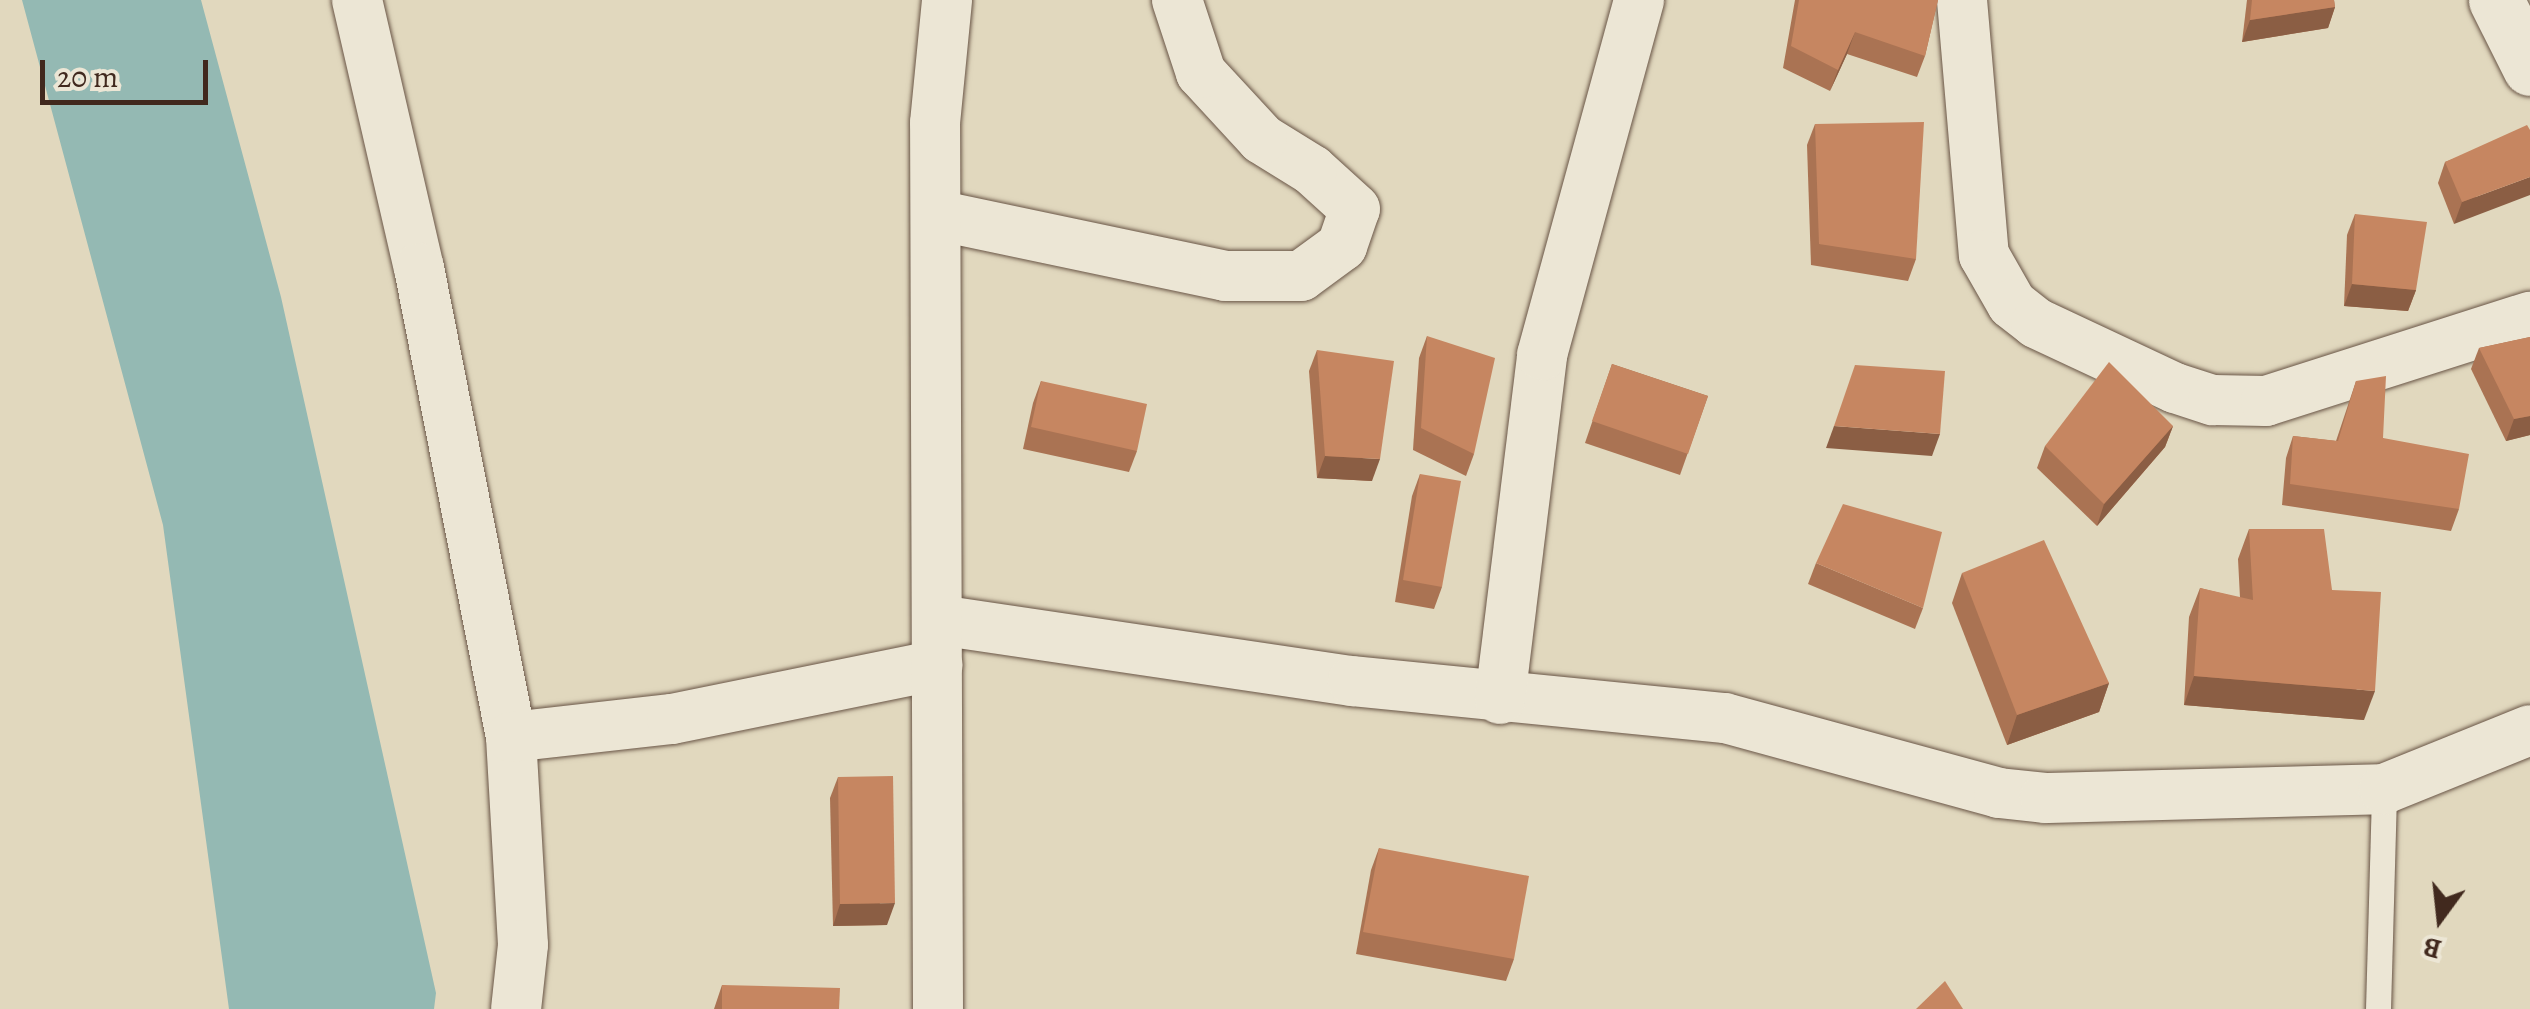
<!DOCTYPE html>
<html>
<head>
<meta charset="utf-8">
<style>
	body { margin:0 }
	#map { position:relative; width:2530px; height:1009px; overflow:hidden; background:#e1d8be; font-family:Alegreya,serif }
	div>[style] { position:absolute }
	.water>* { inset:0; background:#94b9b3 }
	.roads { filter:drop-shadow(0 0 2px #695546) drop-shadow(0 0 2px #695546) }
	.lane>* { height:25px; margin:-12.5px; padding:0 12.5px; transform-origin:12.5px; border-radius:12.5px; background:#ece6d5 }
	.street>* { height:50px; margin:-25px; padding:0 25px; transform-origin:25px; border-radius:25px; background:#ece6d5 }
	.secondary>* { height:55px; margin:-27.5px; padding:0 27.5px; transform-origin:27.5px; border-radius:27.5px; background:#ece6d5 }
	.wall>* { inset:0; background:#aa7353 }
	.shaded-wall>* { inset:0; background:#8b5e44 }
	.building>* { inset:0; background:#c68661 }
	span { translate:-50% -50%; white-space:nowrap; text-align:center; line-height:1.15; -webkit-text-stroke:8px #ece6d5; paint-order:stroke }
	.north { position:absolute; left:2390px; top:869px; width:100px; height:100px; -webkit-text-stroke:8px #ece6d5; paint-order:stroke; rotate:195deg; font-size:28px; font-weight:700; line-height:40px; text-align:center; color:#41291e }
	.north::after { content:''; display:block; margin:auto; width:35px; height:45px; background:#41291e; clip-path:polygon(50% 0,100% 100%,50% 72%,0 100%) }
	.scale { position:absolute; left:40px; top:60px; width:168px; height:45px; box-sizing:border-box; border:5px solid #41291e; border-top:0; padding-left:12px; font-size:30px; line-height:35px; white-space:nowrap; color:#41291e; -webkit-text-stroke:8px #ece6d5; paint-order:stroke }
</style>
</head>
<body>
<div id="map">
	<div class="water">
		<div style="clip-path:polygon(22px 0,201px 0,281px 297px,436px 993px,434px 1009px,229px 1009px,163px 525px)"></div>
	</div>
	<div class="roads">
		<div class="lane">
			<div style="left:2378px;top:1009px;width:220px;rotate:-88.4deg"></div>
		</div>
		<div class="street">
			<div style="left:357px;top:0;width:275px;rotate:77deg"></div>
			<div style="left:419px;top:268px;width:478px;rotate:78.9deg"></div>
			<div style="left:511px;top:737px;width:208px;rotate:86.7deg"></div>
			<div style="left:523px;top:945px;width:64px;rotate:96.2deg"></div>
			<div style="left:1962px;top:0;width:256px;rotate:85.1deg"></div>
			<div style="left:1984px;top:255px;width:56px;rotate:60.3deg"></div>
			<div style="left:2012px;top:304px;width:31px;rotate:38deg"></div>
			<div style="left:2036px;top:323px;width:153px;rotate:25.1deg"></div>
			<div style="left:2175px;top:388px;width:40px;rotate:18deg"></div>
			<div style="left:2213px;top:400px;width:53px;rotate:1.1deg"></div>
			<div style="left:2266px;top:401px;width:277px;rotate:-17.7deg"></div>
			<div style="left:936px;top:215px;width:295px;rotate:11.9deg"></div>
			<div style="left:1225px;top:276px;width:76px"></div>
			<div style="left:1301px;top:276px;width:51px;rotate:-36.2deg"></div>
			<div style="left:1342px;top:246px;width:39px;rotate:-71deg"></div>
			<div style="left:1355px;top:209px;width:58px;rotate:-137.8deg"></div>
			<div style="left:1312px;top:170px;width:59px;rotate:-148.2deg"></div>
			<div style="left:1262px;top:139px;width:90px;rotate:-132.7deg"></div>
			<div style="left:1201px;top:73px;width:77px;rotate:-108.2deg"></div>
			<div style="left:938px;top:620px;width:419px;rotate:8.4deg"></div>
			<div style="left:1353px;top:681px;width:374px;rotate:5.7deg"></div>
			<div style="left:1725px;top:718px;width:284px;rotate:15.3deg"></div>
			<div style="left:1999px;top:793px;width:46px;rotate:6.2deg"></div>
			<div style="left:2045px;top:798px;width:339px;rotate:-1.5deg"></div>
			<div style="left:2384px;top:789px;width:157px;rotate:-22deg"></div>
			<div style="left:1500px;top:699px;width:347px;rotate:-83deg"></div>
			<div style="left:1542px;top:355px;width:368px;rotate:-74.7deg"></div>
			<div style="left:511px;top:737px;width:162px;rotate:-6.4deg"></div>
			<div style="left:672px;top:719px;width:271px;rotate:-11.5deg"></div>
			<div style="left:938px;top:1009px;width:886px;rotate:-90.19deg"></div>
			<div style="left:935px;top:123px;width:124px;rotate:-84.4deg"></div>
		</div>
		<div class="secondary">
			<div style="left:2496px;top:0;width:76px;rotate:63.4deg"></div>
		</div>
	</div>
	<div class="wall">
		<div style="clip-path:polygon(1795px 0,1938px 0,1925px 56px,1917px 77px,1847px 54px,1830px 91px,1783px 68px)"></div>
		<div style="clip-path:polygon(2247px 0,2334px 0,2335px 7px,2328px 28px,2242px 42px)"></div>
		<div style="clip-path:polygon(1815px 124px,1916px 259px,1908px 281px,1811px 265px,1807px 145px)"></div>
		<div style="clip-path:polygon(2530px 130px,2454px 224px,2438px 183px,2445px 162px)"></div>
		<div style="clip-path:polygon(2355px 214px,2416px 290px,2408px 311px,2344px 306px,2347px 235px)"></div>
		<div style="clip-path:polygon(1427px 336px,1474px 454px,1466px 476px,1413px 450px,1419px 358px)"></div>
		<div style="clip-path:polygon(2530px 337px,2530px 435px,2506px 441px,2471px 369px,2479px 348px)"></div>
		<div style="clip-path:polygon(1317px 350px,1372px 481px,1317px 478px,1309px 371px)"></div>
		<div style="clip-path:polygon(1612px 364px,1708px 396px,1680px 475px,1585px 443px)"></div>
		<div style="clip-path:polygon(1041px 381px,1137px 451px,1129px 472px,1023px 449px,1033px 403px)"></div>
		<div style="clip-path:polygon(2356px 381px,2383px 438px,2459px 509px,2451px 531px,2282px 505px,2286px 458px,2293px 436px,2336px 441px)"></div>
		<div style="clip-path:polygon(2173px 426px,2165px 447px,2097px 526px,2037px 468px,2045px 446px)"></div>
		<div style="clip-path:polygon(1420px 474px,1442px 587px,1434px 609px,1395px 602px,1412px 496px)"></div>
		<div style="clip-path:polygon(2249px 529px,2332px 590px,2364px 720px,2184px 705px,2189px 617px,2200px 588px,2240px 598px,2238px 559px)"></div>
		<div style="clip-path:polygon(1816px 563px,1923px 608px,1915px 629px,1808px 584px)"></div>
		<div style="clip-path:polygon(1962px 573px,2109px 683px,2099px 712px,2007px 745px,1952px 603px)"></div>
		<div style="clip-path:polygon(838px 777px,887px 925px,833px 926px,830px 798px)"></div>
		<div style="clip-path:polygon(1379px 848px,1514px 959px,1506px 981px,1356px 954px,1371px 870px)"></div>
		<div style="clip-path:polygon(722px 985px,839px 1009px,714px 1009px)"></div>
	</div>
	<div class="shaded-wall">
		<div style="clip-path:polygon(2335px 7px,2328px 28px,2242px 42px,2250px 20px)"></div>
		<div style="clip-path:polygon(1855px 32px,1847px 54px,1830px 91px,1838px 70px)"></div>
		<div style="clip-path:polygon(2530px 177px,2530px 195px,2454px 224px,2462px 202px)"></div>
		<div style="clip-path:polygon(2352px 284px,2416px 290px,2408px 311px,2344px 306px)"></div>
		<div style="clip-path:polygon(2530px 416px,2530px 435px,2506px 441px,2514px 419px)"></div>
		<div style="clip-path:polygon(1834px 426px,1940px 434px,1932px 456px,1826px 448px)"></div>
		<div style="clip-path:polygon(2173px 426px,2165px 447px,2097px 526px,2104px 504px)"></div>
		<div style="clip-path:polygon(1325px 456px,1380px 459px,1372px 481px,1317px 478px)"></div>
		<div style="clip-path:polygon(2194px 676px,2375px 691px,2364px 720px,2184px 705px)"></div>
		<div style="clip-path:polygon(2109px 683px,2099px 712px,2007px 745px,2017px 715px)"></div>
		<div style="clip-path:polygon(895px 903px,887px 925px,833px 926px,840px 904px)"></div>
	</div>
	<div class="building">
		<div style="clip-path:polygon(1799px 0,1938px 0,1925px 56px,1855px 32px,1838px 70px,1791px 46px)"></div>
		<div style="clip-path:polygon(2252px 0,2334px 0,2335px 7px,2250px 20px)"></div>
		<div style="clip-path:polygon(1924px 122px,1916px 259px,1819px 244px,1815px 124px)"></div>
		<div style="clip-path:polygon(2527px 125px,2530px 130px,2530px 177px,2462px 202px,2445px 162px)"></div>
		<div style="clip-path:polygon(2355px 214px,2427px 222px,2416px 290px,2352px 284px)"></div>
		<div style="clip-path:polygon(1427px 336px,1495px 358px,1474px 454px,1421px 428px)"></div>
		<div style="clip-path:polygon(2530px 337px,2530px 416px,2514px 419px,2479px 348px)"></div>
		<div style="clip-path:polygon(1317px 350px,1394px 361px,1380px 459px,1325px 456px)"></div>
		<div style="clip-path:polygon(2109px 362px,2173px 426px,2104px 504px,2045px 446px)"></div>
		<div style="clip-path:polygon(1612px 364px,1708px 396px,1688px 454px,1592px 421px)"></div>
		<div style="clip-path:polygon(1855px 365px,1945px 371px,1940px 434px,1834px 426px)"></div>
		<div style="clip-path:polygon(2386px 376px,2383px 438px,2469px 454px,2459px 509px,2290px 484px,2293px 436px,2338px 441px,2356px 381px)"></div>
		<div style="clip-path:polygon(1041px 381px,1147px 404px,1137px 451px,1031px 427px)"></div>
		<div style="clip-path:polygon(1420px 474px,1461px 481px,1442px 587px,1403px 580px)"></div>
		<div style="clip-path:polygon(1843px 504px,1942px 532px,1923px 608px,1816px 563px)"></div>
		<div style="clip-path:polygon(2249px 529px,2324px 529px,2332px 590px,2381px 592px,2375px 691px,2194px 676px,2200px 588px,2253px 600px)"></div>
		<div style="clip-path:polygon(2044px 540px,2109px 683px,2017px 715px,1962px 573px)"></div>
		<div style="clip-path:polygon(893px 776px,895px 903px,840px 904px,838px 777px)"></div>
		<div style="clip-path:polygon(1379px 848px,1529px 876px,1514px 959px,1363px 932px)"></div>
		<div style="clip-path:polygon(1945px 981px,1963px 1009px,1916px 1009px)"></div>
		<div style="clip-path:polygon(722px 985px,840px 988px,839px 1009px,722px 1009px)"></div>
	</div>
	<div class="north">B</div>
	<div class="scale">20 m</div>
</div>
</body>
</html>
